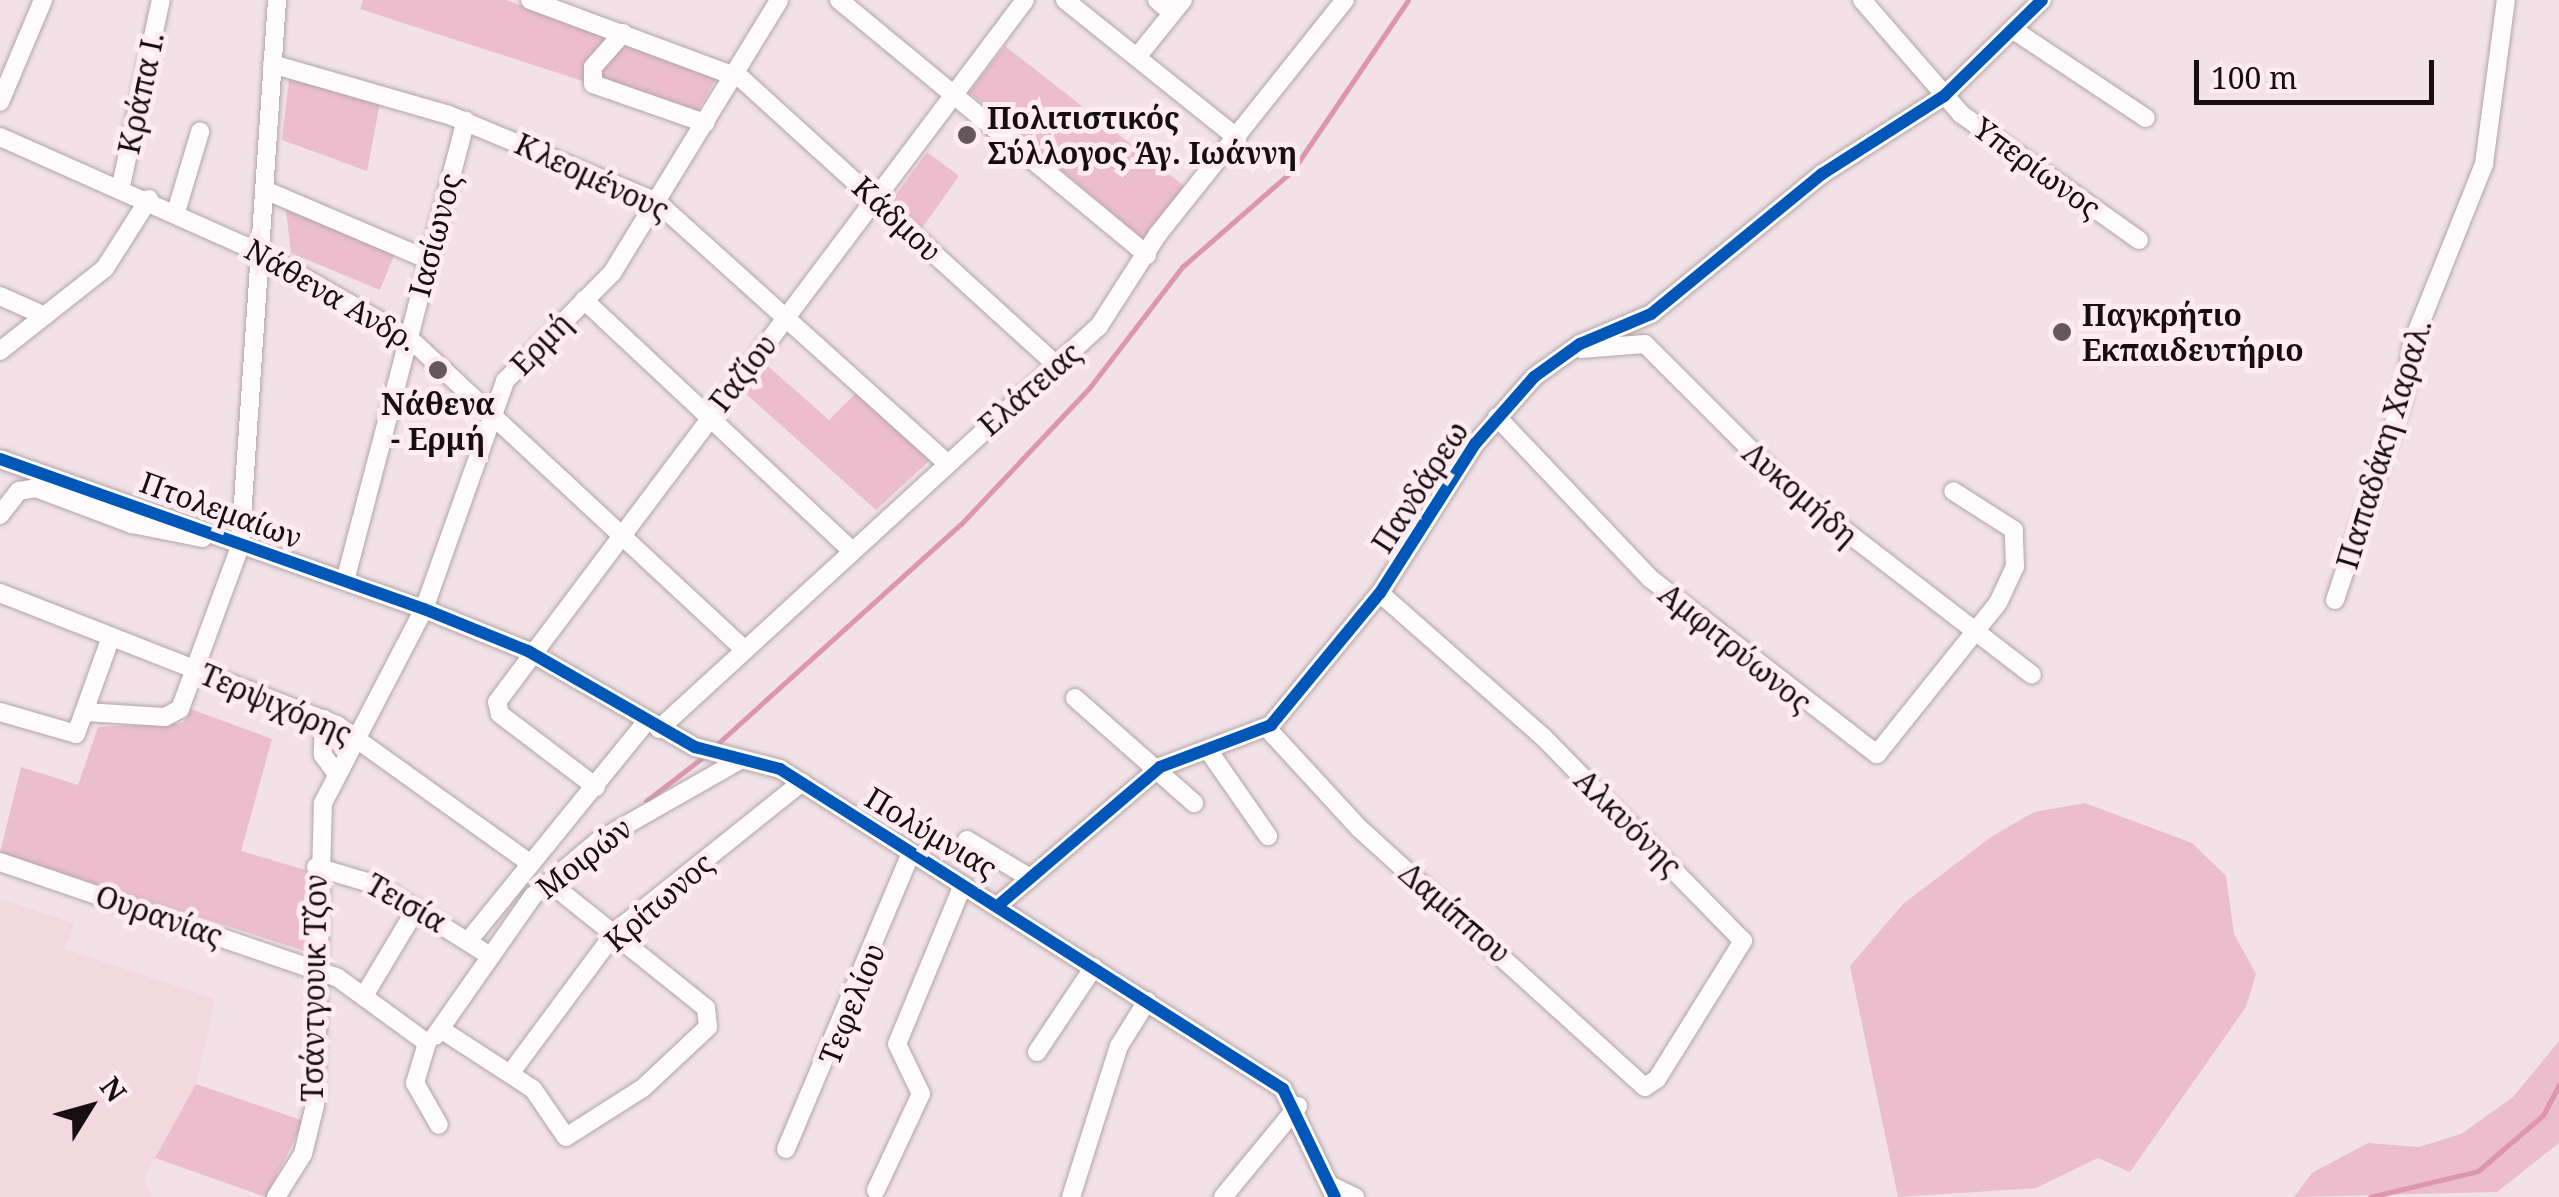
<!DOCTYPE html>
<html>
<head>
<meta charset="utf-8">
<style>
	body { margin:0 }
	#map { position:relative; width:2559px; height:1197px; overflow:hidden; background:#f2e2e7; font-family:"Noto Serif",serif }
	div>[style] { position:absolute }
	.built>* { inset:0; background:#f3d8e0 }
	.green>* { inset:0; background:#ebbdcd }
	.stream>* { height:5px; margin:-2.5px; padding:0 2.5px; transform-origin:2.5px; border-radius:2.5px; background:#dc96af }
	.roads { filter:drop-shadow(0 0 2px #b1a4a8) drop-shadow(0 0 2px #b1a4a8) }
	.minor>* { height:18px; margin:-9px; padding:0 9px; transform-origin:9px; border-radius:9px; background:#fdfbfb }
	.cycleway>* { height:12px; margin:-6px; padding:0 6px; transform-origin:6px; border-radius:6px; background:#0057b8 }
	.dots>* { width:28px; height:28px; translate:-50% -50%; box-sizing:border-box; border:5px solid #feecf2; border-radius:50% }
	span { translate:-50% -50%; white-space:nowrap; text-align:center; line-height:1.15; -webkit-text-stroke:10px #feecf2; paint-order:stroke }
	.street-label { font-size:30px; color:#170e11 }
	.poi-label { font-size:30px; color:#170e11; font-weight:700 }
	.left { translate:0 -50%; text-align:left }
	.north { position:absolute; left:40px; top:1057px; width:100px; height:100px; -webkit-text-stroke:8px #feecf2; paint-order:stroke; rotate:53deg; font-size:28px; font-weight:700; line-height:40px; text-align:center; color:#170e11 }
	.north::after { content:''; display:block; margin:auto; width:35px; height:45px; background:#170e11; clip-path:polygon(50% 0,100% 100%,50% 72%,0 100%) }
	.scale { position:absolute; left:2194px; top:60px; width:240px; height:45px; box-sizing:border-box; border:5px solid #170e11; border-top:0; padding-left:12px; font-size:30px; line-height:35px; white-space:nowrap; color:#170e11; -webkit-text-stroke:8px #feecf2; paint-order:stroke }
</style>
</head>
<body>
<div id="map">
	<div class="built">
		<div style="clip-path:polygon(0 899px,74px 923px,65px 949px,215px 999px,196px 1084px,144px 1178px,151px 1197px,0 1197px)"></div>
	</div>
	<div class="green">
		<div style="clip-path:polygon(363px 0,506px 0,719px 74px,694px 117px,360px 9px)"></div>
		<div style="clip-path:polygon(1005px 46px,1184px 186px,1143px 239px,969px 92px)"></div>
		<div style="clip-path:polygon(289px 79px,380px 103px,367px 171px,282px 140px)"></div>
		<div style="clip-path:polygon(927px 152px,959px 176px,922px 228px,893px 199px)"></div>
		<div style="clip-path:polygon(286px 210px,395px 253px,380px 290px,291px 253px)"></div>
		<div style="clip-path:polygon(768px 366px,829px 420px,858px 391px,931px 459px,876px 510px,746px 394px)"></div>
		<div style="clip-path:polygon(191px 709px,272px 739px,241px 851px,309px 871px,308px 952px,0 853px,21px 767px,78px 785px,98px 727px,183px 723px)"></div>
		<div style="clip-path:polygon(2085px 803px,2192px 843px,2226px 876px,2234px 934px,2256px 974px,2246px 1007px,2130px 1172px,2098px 1158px,2036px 1188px,1898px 1197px,1850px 966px,1903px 904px,1991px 837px,2034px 812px)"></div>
		<div style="clip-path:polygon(2559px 1041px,2559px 1143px,2497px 1192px,2294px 1197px,2312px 1173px,2368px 1143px,2419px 1147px,2461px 1134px,2513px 1097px)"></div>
		<div style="clip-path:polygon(196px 1084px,304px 1121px,266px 1197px,155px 1158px)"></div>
	</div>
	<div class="stream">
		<div style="left:715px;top:746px;width:331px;rotate:-42.1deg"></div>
		<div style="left:961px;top:524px;width:188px;rotate:-46.7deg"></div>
		<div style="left:1090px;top:387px;width:151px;rotate:-52.5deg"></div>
		<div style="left:1182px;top:267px;width:147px;rotate:-41.1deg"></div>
		<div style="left:1293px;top:170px;width:205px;rotate:-55.9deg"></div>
		<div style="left:646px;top:801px;width:77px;rotate:-37.6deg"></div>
		<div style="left:2370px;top:1197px;width:111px;rotate:-13.5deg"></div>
		<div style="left:2478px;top:1171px;width:86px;rotate:-40.7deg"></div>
		<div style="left:2543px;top:1115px;width:34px;rotate:-62deg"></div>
	</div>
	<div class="roads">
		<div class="minor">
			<div style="left:530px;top:0;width:226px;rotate:20.4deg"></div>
			<div style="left:742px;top:79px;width:426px;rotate:42.3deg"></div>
			<div style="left:839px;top:0;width:400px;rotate:39.6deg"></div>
			<div style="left:1065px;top:0;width:221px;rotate:38.7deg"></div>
			<div style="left:1157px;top:0;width:20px;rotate:41deg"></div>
			<div style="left:1862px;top:0;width:151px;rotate:49deg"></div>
			<div style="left:1961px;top:114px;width:218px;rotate:35.3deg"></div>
			<div style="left:2015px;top:31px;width:157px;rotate:33.6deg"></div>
			<div style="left:623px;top:33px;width:45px;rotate:131.4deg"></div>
			<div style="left:593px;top:67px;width:17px;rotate:90deg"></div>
			<div style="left:593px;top:84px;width:119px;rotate:19.2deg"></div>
			<div style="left:1137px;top:57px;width:73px;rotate:-51.1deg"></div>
			<div style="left:272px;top:64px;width:184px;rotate:16.1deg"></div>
			<div style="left:449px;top:115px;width:225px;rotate:22.7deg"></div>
			<div style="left:657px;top:202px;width:390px;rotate:42deg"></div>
			<div style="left:0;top:102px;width:111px;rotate:-67.1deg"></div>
			<div style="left:0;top:137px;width:288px;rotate:24deg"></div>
			<div style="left:263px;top:254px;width:167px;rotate:29.8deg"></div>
			<div style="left:408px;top:337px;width:460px;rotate:42.9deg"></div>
			<div style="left:121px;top:186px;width:190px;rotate:-77.9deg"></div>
			<div style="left:267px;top:191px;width:176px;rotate:23.1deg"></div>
			<div style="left:176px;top:212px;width:84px;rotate:-73.3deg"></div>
			<div style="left:0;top:296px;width:49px;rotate:24deg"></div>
			<div style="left:584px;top:300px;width:366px;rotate:43.1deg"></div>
			<div style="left:1581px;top:349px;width:64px;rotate:-4.5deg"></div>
			<div style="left:1645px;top:344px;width:201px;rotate:45deg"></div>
			<div style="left:1787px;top:486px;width:309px;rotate:37.6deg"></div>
			<div style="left:0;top:351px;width:134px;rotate:-38.3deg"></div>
			<div style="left:105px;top:268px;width:82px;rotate:-57.5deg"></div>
			<div style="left:1497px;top:417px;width:224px;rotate:46.5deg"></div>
			<div style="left:1651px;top:579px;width:286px;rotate:37.8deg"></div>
			<div style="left:1877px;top:754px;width:193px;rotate:-51.3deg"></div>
			<div style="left:1998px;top:603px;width:40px;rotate:-65deg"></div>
			<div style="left:2015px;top:567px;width:37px;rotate:-92deg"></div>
			<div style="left:2014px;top:530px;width:72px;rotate:-147.4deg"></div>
			<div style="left:0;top:459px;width:450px;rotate:19.5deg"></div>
			<div style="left:424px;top:609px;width:112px;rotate:22deg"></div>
			<div style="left:528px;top:651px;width:193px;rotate:29.9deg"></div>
			<div style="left:695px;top:747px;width:88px;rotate:14.5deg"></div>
			<div style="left:780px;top:769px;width:596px;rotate:32.46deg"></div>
			<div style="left:1283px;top:1089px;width:120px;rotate:64.3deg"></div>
			<div style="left:0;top:515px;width:31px;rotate:-52deg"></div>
			<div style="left:19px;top:491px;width:17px;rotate:-10deg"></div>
			<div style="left:36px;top:488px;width:103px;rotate:20.6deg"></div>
			<div style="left:132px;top:524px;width:72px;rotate:11.2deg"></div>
			<div style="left:345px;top:581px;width:476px;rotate:-75.3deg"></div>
			<div style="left:0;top:593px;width:362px;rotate:21.4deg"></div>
			<div style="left:337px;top:725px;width:234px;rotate:35.6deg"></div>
			<div style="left:2335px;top:600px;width:210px;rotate:-71.4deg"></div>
			<div style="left:2402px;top:401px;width:61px;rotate:-79.6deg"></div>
			<div style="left:2413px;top:341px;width:191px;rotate:-68.1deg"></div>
			<div style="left:2484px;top:164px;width:165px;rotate:-82.4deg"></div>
			<div style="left:1075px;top:698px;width:159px;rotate:41.4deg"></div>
			<div style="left:0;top:712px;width:79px;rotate:16.1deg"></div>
			<div style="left:76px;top:734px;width:103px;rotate:-70.2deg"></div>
			<div style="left:85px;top:712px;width:80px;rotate:3.6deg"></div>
			<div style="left:165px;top:717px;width:17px;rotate:-28deg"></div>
			<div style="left:180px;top:709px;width:173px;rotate:-69.7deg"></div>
			<div style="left:240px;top:547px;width:548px;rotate:-86.13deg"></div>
			<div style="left:324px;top:719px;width:36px;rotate:92deg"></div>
			<div style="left:323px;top:755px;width:24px;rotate:54deg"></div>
			<div style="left:1267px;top:728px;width:137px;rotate:47.4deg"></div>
			<div style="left:1360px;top:829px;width:384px;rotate:42.2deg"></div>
			<div style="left:1645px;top:1087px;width:14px;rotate:-34deg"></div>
			<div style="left:1657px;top:1079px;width:163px;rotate:-58.1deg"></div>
			<div style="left:1743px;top:941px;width:287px;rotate:-134.4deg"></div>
			<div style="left:1542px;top:736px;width:216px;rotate:-138.6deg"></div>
			<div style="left:659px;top:729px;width:597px;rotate:-42.49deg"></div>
			<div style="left:1099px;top:326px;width:109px;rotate:-57.3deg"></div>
			<div style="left:1158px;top:234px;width:300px;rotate:-51.4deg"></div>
			<div style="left:1208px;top:750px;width:105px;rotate:55.1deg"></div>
			<div style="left:596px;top:787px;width:121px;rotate:-142.8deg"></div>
			<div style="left:500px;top:714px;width:12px;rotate:-104deg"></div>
			<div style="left:497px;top:702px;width:878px;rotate:-53.05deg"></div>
			<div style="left:967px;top:840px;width:74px;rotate:31.1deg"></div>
			<div style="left:0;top:862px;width:357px;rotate:18.9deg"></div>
			<div style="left:338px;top:978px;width:110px;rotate:36.1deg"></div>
			<div style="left:427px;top:1043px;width:42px;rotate:106.7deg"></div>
			<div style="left:415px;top:1083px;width:48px;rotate:60.3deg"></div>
			<div style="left:316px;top:867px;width:64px;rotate:16.4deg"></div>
			<div style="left:377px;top:885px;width:133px;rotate:32.1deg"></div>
			<div style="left:1001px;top:903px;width:209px;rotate:-40.5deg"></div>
			<div style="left:1160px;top:767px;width:119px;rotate:-20.7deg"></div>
			<div style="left:1271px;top:725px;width:171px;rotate:-50.5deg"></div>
			<div style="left:1380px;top:593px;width:177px;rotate:-57.5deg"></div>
			<div style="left:1475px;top:444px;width:89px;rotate:-48.6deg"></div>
			<div style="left:1534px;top:377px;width:57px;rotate:-35.7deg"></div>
			<div style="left:1580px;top:344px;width:77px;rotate:-22.9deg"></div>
			<div style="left:1651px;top:314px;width:221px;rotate:-39.3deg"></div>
			<div style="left:1822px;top:174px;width:145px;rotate:-32.6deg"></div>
			<div style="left:1944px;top:96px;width:137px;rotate:-44.4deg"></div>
			<div style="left:469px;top:940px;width:281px;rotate:-50.9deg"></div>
			<div style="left:364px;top:996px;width:101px;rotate:-59.1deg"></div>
			<div style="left:442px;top:1030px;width:108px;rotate:33deg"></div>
			<div style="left:533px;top:1089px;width:58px;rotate:55.5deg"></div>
			<div style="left:566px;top:1137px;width:91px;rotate:-32.5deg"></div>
			<div style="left:643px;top:1088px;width:89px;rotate:-43.2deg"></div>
			<div style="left:708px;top:1027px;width:19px;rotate:-96deg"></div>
			<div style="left:706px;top:1008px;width:201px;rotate:-141.3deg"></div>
			<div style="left:435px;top:1036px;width:171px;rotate:-55deg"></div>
			<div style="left:533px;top:896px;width:85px;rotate:-40.2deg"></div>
			<div style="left:598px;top:841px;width:163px;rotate:-29.7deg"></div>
			<div style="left:1037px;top:1052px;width:102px;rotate:-56.2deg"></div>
			<div style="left:512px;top:1071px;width:174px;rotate:-53.4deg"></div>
			<div style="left:616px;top:931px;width:238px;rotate:-38.7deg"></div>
			<div style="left:786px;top:1149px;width:318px;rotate:-67.1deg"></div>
			<div style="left:1329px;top:1185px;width:29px;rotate:25deg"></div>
			<div style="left:876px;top:1190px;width:106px;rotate:-64.9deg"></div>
			<div style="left:921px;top:1094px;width:55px;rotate:-115.6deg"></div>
			<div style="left:897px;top:1044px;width:172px;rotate:-67.5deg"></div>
			<div style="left:276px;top:1197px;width:51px;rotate:-57.9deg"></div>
			<div style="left:303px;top:1154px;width:50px;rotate:-76.2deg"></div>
			<div style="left:315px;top:1105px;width:302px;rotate:-88.5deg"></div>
			<div style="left:323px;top:803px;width:219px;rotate:-62.5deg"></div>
			<div style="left:424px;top:609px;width:242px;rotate:-70.4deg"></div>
			<div style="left:505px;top:381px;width:152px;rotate:-45.3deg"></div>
			<div style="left:612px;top:273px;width:320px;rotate:-58.5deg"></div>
			<div style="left:1071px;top:1197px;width:158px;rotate:-72.4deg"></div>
			<div style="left:1119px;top:1046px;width:53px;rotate:-58.1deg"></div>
			<div style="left:1223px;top:1197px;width:118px;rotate:-50.5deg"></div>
		</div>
	</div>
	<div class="cycleway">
		<div style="left:0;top:459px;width:450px;rotate:19.5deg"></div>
		<div style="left:424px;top:609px;width:112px;rotate:22deg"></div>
		<div style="left:528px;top:651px;width:193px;rotate:29.9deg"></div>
		<div style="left:695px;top:747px;width:88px;rotate:14.5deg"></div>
		<div style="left:780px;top:769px;width:596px;rotate:32.46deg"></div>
		<div style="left:1283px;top:1089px;width:120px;rotate:64.3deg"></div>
		<div style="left:1001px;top:903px;width:209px;rotate:-40.5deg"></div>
		<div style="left:1160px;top:767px;width:119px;rotate:-20.7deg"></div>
		<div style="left:1271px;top:725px;width:171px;rotate:-50.5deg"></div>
		<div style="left:1380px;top:593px;width:177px;rotate:-57.5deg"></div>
		<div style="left:1475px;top:444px;width:89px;rotate:-48.6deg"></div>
		<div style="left:1534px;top:377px;width:57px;rotate:-35.7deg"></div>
		<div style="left:1580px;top:344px;width:77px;rotate:-22.9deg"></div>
		<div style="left:1651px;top:314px;width:221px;rotate:-39.3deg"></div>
		<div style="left:1822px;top:174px;width:145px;rotate:-32.6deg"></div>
		<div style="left:1944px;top:96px;width:137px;rotate:-44.4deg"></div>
	</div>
	<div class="dots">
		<div style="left:967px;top:135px;background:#64585c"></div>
		<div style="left:2062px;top:332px;background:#64585c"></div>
		<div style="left:438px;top:370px;background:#64585c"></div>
	</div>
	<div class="street-label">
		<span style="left:141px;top:93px;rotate:-78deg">Κράπα Ι.</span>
		<span style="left:2037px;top:168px;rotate:36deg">Υπερίωνος</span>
		<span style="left:592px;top:177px;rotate:25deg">Κλεομένους</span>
		<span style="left:897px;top:219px;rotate:43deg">Κάδμου</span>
		<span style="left:435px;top:235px;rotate:-75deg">Ιασίωνος</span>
		<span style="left:331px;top:295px;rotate:30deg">Νάθενα Ανδρ.</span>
		<span style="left:541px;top:344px;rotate:-46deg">Ερμή</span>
		<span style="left:743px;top:373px;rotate:-52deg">Γαζίου</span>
		<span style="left:1030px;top:389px;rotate:-41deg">Ελάτειας</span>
		<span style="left:2384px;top:444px;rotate:-73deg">Παπαδάκη Χαραλ.</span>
		<span style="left:1420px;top:487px;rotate:-57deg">Πανδάρεω</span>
		<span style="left:1800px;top:494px;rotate:41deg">Λυκομήδη</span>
		<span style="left:221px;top:510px;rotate:20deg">Πτολεμαίων</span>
		<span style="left:1735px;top:648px;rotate:39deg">Αμφιτρύωνος</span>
		<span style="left:276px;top:704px;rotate:23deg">Τερψιχόρης</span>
		<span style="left:1628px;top:823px;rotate:45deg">Αλκυόνης</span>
		<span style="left:931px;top:833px;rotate:31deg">Πολύμνιας</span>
		<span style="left:584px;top:858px;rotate:-38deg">Μοιρών</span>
		<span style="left:659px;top:902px;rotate:-41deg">Κρίτωνος</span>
		<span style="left:406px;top:903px;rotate:30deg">Τεισία</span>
		<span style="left:1455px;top:913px;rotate:41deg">Δαμίππου</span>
		<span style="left:159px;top:916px;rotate:19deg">Ουρανίας</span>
		<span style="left:314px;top:988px;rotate:-89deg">Τσάντγουικ Τζον</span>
		<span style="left:852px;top:1004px;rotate:-68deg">Τεφελίου</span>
	</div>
	<div class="poi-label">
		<span class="left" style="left:987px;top:135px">Πολιτιστικός<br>Σύλλογος Άγ. Ιωάννη</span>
		<span class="left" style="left:2082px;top:332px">Παγκρήτιο<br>Εκπαιδευτήριο</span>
		<span style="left:438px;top:421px">Νάθενα<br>- Ερμή</span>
	</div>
	<div class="north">N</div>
	<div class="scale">100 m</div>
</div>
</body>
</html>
